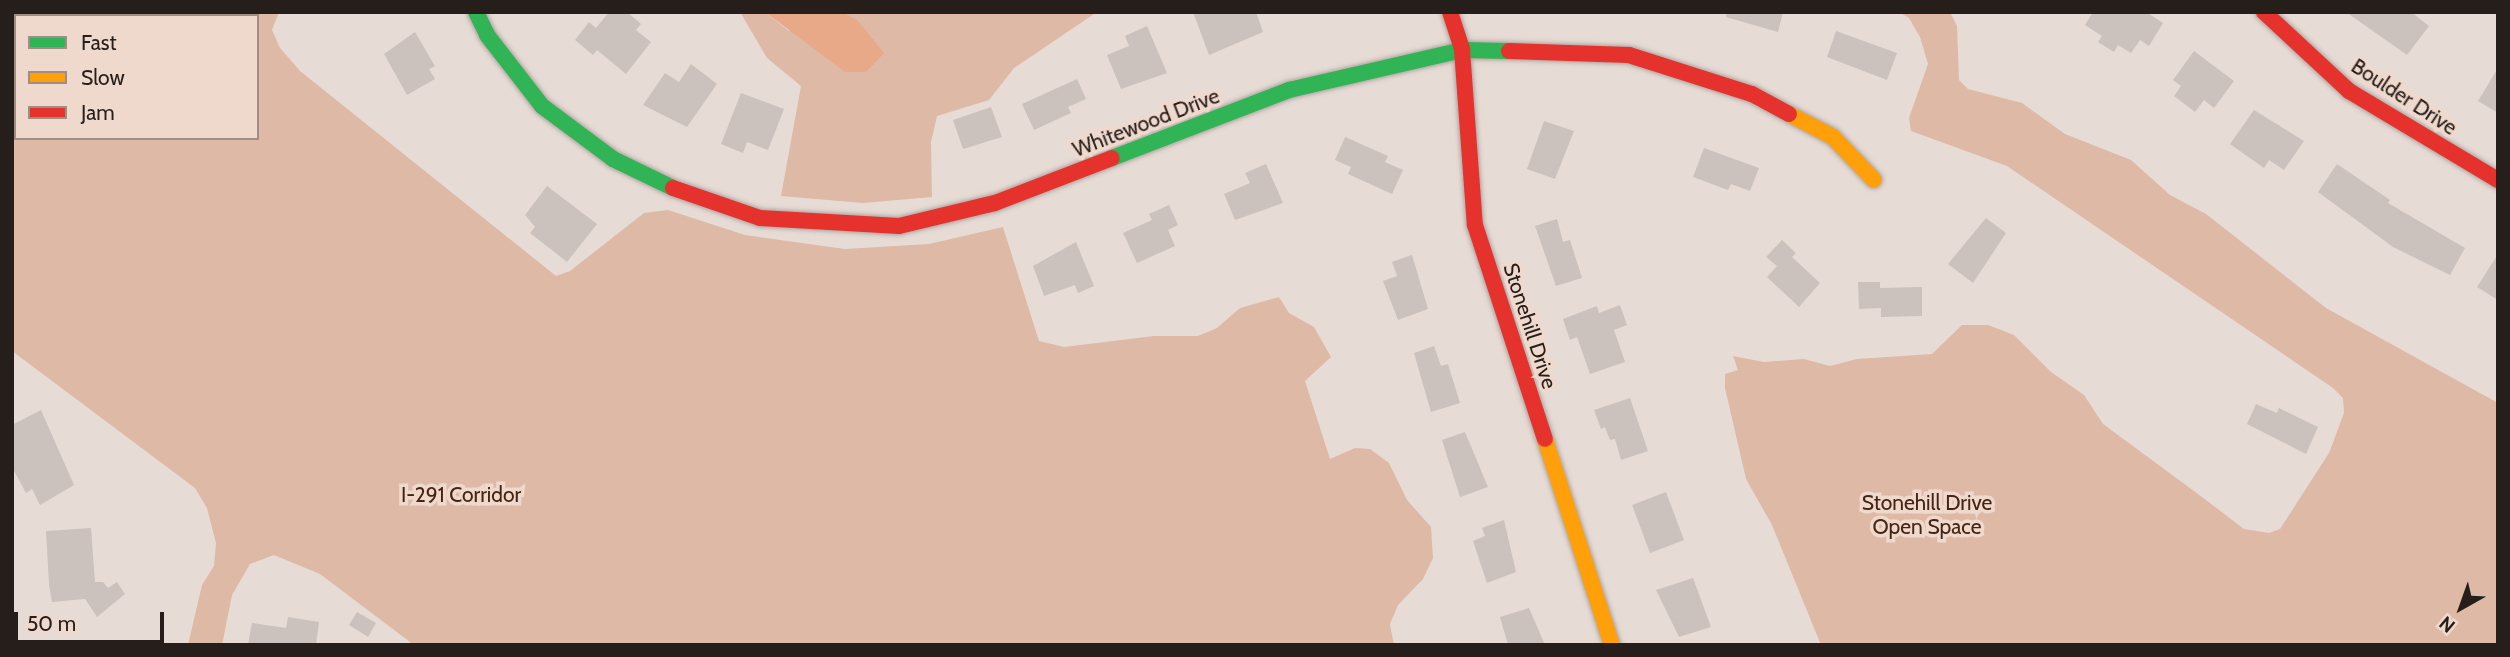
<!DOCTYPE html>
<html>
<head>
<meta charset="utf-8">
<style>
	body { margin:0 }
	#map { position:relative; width:2510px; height:657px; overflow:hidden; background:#e7dbd5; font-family:Cabin,sans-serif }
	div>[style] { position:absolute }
	.green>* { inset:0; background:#deb9a6 }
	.water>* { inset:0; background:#e7a988 }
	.building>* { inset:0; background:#cbc2bd }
	.roads { filter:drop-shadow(0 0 2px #afa6a1) drop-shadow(0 0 2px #afa6a1) }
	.fast>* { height:16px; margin:-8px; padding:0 8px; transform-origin:8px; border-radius:8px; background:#30b455 }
	.slow>* { height:16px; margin:-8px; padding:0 8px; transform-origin:8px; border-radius:8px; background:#ff9f0a }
	.jam>* { height:16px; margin:-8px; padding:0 8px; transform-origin:8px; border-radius:8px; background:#e5322d }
	span { translate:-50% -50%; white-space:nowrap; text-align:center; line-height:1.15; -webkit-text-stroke:7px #efd9cd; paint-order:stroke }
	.street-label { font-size:21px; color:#261e1a }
	.park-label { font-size:21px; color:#452411 }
	.frame { position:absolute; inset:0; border:14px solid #261e1a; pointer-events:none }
	.legend { position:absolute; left:14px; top:14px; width:245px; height:126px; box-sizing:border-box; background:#efd9cd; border:2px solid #9f8e85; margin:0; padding:9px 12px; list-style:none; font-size:21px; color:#261e1a }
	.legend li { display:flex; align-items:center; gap:14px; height:35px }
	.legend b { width:35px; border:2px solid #9f8e85 }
	.north { position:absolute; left:2426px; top:573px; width:70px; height:70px; -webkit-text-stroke:5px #efd9cd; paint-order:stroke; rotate:220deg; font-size:19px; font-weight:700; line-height:28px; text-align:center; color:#261e1a }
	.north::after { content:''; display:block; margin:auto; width:24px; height:32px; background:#261e1a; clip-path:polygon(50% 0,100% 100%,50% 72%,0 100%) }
	.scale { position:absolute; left:14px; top:612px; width:150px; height:32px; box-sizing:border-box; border:4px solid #261e1a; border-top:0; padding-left:9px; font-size:21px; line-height:24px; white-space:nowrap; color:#261e1a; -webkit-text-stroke:5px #efd9cd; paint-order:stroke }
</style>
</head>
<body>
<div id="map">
	<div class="green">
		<div style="clip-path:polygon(evenodd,12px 12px,279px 12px,272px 30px,280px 48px,300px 71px,556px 276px,570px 271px,644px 213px,668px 210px,745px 235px,845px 249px,929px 244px,1003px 227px,1039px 341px,1064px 347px,1154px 336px,1198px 336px,1217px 328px,1240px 308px,1279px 297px,1289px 313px,1314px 327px,1331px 357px,1305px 381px,1330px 459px,1355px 448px,1370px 449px,1389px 463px,1407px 500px,1431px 527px,1433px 558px,1423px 579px,1398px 605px,1390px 624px,1394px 645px,414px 645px,320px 574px,274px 555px,250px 564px,232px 595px,222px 645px,188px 645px,202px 585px,214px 566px,216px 543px,207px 508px,195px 488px,12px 351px,12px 12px,16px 16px,257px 16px,257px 138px,16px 138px,16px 16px)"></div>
		<div style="clip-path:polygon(740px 12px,765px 12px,789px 31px,814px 12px,1097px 12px,1014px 68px,989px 100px,937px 116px,931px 142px,932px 197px,863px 203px,781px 196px,801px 86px,767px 58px)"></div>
		<div style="clip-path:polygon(1899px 12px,1950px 12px,1957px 26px,1959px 80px,1968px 89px,2022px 103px,2065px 134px,2131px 160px,2170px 195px,2206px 214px,2326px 308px,2498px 403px,2498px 645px,1821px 645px,1772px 525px,1746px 479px,1725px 388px,1725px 374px,1738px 370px,1733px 356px,1764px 362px,1804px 359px,1830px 366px,1857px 359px,1932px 354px,1962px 325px,1988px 325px,2014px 335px,2051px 372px,2084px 395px,2103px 424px,2202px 497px,2244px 529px,2269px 533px,2280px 529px,2329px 453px,2344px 413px,2343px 398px,2333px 388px,2007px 166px,1911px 131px,1909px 118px,1928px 64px,1920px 37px,1909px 18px)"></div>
	</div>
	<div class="water">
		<div style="clip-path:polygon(765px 12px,842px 12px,857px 20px,884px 53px,866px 72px,845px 72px)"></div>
	</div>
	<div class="building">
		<div style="clip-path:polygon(609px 12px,627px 12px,641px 24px,636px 30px,651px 42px,626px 74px,597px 50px,593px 55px,575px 40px,589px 22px,596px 28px)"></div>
		<div style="clip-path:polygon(1193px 12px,1256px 12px,1263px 32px,1209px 55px)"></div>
		<div style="clip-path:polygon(1727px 12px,1783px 12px,1778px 32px,1726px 17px)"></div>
		<div style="clip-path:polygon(2093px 12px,2146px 12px,2163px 23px,2149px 46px,2140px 40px,2131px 53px,2118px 45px,2114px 52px,2098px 42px,2102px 36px,2085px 25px)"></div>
		<div style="clip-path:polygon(2346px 12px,2411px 12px,2429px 26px,2407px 55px)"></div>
		<div style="clip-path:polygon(1147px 26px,1167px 73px,1121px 89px,1107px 55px,1129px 46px,1125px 36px)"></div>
		<div style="clip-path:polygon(1836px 31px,1897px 53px,1887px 80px,1827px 57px)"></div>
		<div style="clip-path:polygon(415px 32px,435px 66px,429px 69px,435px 79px,407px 95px,384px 54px)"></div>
		<div style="clip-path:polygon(2194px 51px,2234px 81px,2214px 108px,2204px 100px,2195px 112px,2174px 96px,2181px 86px,2173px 80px)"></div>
		<div style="clip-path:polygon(691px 64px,717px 84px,687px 127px,643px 105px,665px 73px,679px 82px)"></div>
		<div style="clip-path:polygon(2498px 68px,2498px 113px,2478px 101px)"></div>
		<div style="clip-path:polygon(1077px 79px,1086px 99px,1068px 107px,1071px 113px,1034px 130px,1022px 104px)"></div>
		<div style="clip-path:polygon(741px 93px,784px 109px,768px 150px,747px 142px,743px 153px,721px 144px)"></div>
		<div style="clip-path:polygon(991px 107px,1002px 137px,963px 149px,953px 120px)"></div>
		<div style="clip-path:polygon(2254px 110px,2304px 141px,2284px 170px,2269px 160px,2264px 168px,2230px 144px)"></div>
		<div style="clip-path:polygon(1544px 121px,1574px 131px,1555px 179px,1527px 169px)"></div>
		<div style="clip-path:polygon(1345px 137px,1388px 156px,1385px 162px,1403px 170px,1392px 194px,1348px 174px,1351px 167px,1335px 160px)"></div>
		<div style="clip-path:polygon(1704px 148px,1759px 168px,1750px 191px,1731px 184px,1728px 190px,1693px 177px)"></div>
		<div style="clip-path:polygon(1266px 164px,1283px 203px,1235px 220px,1224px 194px,1250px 183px,1245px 173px)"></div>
		<div style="clip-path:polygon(2337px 164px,2390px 200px,2388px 203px,2465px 248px,2450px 275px,2393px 247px,2318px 192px)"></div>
		<div style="clip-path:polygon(547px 186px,597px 224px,567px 262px,530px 233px,535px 227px,525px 215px)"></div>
		<div style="clip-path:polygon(1169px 205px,1178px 225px,1168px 230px,1175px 246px,1137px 263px,1123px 233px,1152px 220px,1149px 214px)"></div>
		<div style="clip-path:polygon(1986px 218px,2006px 233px,1973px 283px,1948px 264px)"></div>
		<div style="clip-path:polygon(1557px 219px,1563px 242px,1570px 240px,1582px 278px,1556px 286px,1535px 226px)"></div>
		<div style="clip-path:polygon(1782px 240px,1796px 253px,1792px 257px,1820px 283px,1799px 307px,1767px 277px,1777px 266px,1766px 257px)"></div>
		<div style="clip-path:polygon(1076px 242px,1094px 286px,1078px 293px,1075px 285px,1044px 296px,1033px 266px)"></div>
		<div style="clip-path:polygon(2498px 254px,2498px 300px,2477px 287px)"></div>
		<div style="clip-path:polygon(1412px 255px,1428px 309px,1398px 320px,1383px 281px,1397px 276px,1392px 262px)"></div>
		<div style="clip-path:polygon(1858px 282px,1880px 282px,1880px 288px,1922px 287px,1922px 316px,1881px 317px,1881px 308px,1859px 309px)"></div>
		<div style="clip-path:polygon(1620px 305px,1627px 325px,1614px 330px,1625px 362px,1590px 374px,1577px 337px,1570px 340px,1563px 319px,1597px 306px,1599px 313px)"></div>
		<div style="clip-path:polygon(1434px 346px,1441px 366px,1448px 364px,1460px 403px,1431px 412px,1414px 353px)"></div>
		<div style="clip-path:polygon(1630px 398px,1648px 451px,1621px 460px,1615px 439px,1610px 440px,1605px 427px,1601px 429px,1594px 410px)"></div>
		<div style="clip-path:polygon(2256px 404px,2277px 413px,2279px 408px,2318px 427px,2306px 454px,2247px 424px)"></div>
		<div style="clip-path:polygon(41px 410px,74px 485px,40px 505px,32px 489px,26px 493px,12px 467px,12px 425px)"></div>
		<div style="clip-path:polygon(1465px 432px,1488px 487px,1460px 497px,1442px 440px)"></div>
		<div style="clip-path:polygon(1666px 492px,1684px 540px,1650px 553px,1632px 505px)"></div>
		<div style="clip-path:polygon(1504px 520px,1516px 572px,1487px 583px,1473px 541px,1485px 536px,1482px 528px)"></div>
		<div style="clip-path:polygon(91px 528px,95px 582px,103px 582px,108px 588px,117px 582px,125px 594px,97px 617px,85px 599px,52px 602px,49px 584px,46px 531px)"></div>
		<div style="clip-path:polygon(1693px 578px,1711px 627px,1679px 637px,1656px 590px)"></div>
		<div style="clip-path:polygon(1529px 608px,1545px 645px,1508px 645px,1500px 617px)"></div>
		<div style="clip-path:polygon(357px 612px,376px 623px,368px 637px,349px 625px)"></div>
		<div style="clip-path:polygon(288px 617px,319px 622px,316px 645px,248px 645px,252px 623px,286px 628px)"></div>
	</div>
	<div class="roads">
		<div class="fast">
			<div style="left:476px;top:12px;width:25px;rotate:64deg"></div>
			<div style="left:487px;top:35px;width:90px;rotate:52.2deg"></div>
			<div style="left:542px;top:106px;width:89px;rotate:36.7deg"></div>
			<div style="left:613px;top:159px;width:67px;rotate:25.8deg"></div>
			<div style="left:1112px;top:158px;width:190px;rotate:-21deg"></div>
			<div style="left:1289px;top:90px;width:178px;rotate:-13deg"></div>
			<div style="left:1462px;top:50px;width:47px;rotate:1.2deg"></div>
		</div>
		<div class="slow">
			<div style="left:1789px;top:114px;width:50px;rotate:27.6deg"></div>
			<div style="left:1833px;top:137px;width:59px;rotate:46.4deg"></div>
			<div style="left:1545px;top:439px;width:217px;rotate:72deg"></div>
		</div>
		<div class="jam">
			<div style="left:1450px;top:12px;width:40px;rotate:72deg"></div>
			<div style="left:1462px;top:50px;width:175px;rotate:85.8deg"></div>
			<div style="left:1475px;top:225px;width:225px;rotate:71.9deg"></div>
			<div style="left:2264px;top:12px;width:116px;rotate:42.9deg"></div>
			<div style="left:2349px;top:91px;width:174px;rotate:30.9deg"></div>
			<div style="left:1509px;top:51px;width:120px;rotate:1.9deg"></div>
			<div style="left:1629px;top:55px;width:129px;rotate:17.6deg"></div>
			<div style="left:1752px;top:94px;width:42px;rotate:28.4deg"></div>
			<div style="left:673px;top:188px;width:92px;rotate:19deg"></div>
			<div style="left:760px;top:218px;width:139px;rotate:3.3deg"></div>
			<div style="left:899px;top:226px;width:99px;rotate:-13.5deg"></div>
			<div style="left:995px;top:203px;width:125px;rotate:-21deg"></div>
		</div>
	</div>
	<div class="street-label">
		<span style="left:2404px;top:97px;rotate:33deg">Boulder Drive</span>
		<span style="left:1146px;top:123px;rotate:-21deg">Whitewood Drive</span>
		<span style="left:1530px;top:326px;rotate:72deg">Stonehill Drive</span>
	</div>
	<div class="park-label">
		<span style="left:461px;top:495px">I-291 Corridor</span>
		<span style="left:1927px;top:515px">Stonehill Drive<br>Open Space</span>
	</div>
	<div class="frame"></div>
	<ul class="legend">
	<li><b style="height:9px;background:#30b455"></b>Fast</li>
	<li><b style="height:9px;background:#ff9f0a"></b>Slow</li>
	<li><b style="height:9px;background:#e5322d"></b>Jam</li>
	</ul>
	<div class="north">N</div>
	<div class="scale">50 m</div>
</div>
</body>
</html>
